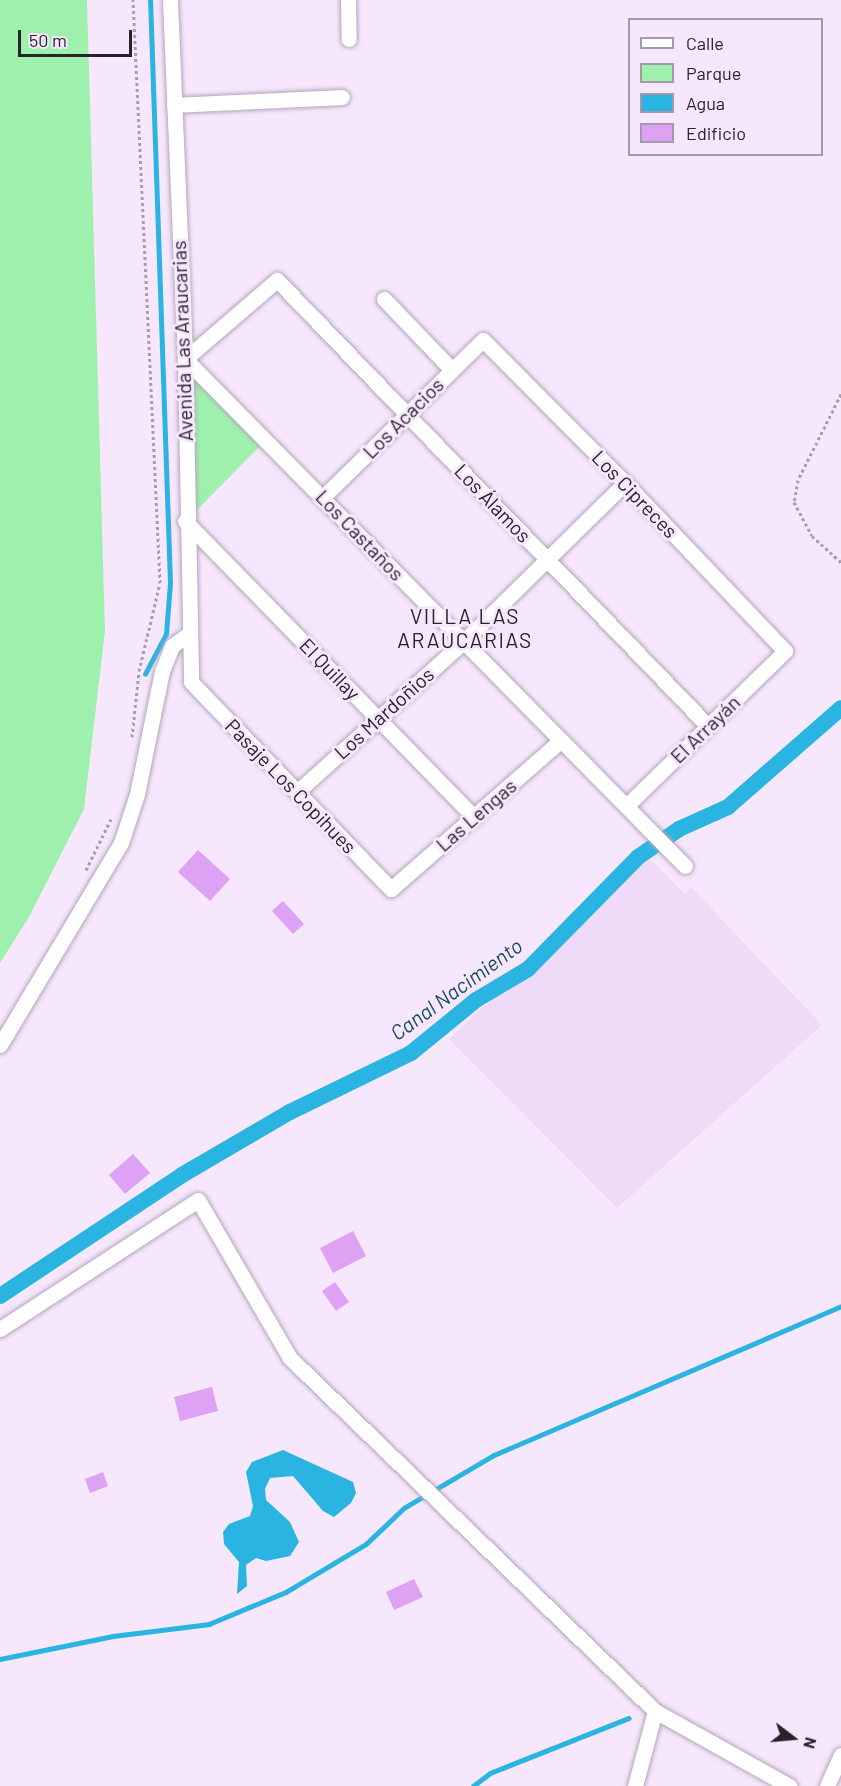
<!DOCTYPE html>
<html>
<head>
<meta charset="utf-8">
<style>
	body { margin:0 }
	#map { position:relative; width:841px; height:1786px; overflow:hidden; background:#f7e7fd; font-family:Barlow,sans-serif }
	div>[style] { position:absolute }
	.built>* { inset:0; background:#efdbf7 }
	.green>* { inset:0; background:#9ef1ac }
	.water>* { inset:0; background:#2ab4e1 }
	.stream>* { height:4.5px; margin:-2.25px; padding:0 2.25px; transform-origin:2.25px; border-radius:2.25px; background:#2ab4e1 }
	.canal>* { height:16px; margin:-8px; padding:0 8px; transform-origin:8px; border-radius:8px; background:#2ab4e1 }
	.building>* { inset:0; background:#dda2f3 }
	.path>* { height:3px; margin-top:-1.5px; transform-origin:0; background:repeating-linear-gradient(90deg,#a89cad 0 3px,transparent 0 6px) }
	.roads { filter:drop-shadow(0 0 2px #b4a5ba) drop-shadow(0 0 2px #b4a5ba) }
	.minor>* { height:15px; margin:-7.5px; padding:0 7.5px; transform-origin:7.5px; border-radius:7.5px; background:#fff }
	span { translate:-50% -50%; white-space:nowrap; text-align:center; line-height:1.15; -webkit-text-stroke:6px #f7e7fd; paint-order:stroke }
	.street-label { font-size:20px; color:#28222a }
	.neighbourhood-label { font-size:21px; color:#28222a; letter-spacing:1.5px }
	.water-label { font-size:21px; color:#154b5d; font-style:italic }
	.legend { position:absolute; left:628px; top:18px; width:195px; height:138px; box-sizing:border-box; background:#f7e7fd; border:2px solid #a498a9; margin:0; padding:8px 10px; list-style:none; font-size:18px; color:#28222a }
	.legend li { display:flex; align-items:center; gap:12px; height:30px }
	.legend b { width:30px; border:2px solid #a498a9 }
	.north { position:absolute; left:763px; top:1708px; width:60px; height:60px; -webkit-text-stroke:4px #f7e7fd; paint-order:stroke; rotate:106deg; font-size:16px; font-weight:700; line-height:24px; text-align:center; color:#28222a }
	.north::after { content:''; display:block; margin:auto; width:21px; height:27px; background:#28222a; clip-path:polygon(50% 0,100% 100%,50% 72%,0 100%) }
	.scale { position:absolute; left:18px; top:30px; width:114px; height:27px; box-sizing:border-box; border:3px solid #28222a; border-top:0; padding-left:8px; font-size:18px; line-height:21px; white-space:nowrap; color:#28222a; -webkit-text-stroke:4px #f7e7fd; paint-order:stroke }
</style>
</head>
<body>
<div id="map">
	<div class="built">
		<div style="clip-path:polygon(646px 855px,685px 894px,691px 887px,822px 1025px,617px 1208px,449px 1039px)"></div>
	</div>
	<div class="green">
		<div style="clip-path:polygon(0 0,87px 0,105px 631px,84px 809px,29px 917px,0 963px)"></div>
		<div style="clip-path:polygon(191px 374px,261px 445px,194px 513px)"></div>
	</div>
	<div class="water">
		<div style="clip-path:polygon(283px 1450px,353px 1482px,356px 1493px,351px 1503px,334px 1517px,323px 1511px,293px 1476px,270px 1478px,265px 1489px,266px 1500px,290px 1522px,299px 1542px,290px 1556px,266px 1561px,256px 1558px,246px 1565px,247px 1586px,237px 1594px,239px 1562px,224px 1544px,223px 1532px,229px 1524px,250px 1516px,253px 1506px,246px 1472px,252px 1462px)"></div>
	</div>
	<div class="stream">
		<div style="left:145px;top:674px;width:45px;rotate:-62.3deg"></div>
		<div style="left:166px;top:634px;width:51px;rotate:-85.5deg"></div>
		<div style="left:170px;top:583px;width:583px;rotate:-91.96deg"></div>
		<div style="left:0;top:1659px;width:115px;rotate:-11.5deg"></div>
		<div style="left:113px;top:1636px;width:97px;rotate:-7.1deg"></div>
		<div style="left:209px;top:1624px;width:83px;rotate:-22.6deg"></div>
		<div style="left:286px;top:1592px;width:93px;rotate:-31deg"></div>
		<div style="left:366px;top:1544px;width:52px;rotate:-43.5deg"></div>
		<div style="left:404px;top:1508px;width:104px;rotate:-30.5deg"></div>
		<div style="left:494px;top:1455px;width:378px;rotate:-23.2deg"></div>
		<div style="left:473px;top:1786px;width:21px;rotate:-37deg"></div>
		<div style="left:490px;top:1773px;width:149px;rotate:-21.6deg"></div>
	</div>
	<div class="canal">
		<div style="left:0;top:1296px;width:219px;rotate:-33.6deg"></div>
		<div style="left:182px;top:1175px;width:125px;rotate:-30.3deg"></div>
		<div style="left:290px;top:1112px;width:135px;rotate:-26deg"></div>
		<div style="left:411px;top:1053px;width:84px;rotate:-39.2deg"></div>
		<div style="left:476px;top:1000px;width:61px;rotate:-30.8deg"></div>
		<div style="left:528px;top:969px;width:157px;rotate:-45.5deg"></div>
		<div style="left:638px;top:857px;width:50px;rotate:-34.3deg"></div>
		<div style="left:679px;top:829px;width:54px;rotate:-24.2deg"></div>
		<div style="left:728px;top:807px;width:150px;rotate:-41.2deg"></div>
	</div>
	<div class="building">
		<div style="clip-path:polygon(198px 850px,230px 879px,210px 901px,178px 872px)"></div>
		<div style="clip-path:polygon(283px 901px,304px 924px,293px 934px,272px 911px)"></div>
		<div style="clip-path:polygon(133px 1154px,150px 1173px,125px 1194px,109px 1175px)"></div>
		<div style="clip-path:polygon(353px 1231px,366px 1256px,333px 1273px,320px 1248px)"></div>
		<div style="clip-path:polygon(335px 1282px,349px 1302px,336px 1311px,322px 1291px)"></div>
		<div style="clip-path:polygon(212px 1387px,218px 1411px,180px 1421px,174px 1397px)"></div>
		<div style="clip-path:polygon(103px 1472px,108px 1486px,90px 1493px,85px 1479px)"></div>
		<div style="clip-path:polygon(414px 1579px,423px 1597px,394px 1610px,386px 1592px)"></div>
	</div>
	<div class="path">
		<div style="left:841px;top:394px;width:96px;rotate:116.6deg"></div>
		<div style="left:798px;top:480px;width:22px;rotate:100deg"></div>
		<div style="left:794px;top:502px;width:38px;rotate:62deg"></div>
		<div style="left:812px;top:536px;width:39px;rotate:42deg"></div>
		<div style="left:132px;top:737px;width:66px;rotate:-83.9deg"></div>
		<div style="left:139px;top:671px;width:90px;rotate:-76.6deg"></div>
		<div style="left:160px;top:583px;width:584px;rotate:-92.65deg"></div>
		<div style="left:86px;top:870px;width:57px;rotate:-63.9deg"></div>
	</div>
	<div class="roads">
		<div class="minor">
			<div style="left:170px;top:0;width:359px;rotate:87.6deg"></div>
			<div style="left:185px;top:359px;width:323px;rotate:88.9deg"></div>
			<div style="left:191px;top:682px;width:288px;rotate:46deg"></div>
			<div style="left:391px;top:889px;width:226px;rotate:-41.2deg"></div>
			<div style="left:348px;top:0;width:39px;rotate:89deg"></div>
			<div style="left:174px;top:105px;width:168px;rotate:-2.7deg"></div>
			<div style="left:384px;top:299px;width:98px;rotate:46.2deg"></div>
			<div style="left:323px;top:497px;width:224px;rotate:-44.5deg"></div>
			<div style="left:483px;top:340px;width:202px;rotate:45.2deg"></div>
			<div style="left:625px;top:483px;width:232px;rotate:46.4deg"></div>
			<div style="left:785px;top:651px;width:222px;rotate:135.7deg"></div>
			<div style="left:185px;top:521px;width:414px;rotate:45.7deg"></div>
			<div style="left:297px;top:792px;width:225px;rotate:-42.1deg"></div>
			<div style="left:464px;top:641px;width:226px;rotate:-44.5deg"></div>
			<div style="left:685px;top:866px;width:712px;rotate:-134.6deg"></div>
			<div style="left:185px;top:359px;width:121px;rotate:-40.7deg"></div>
			<div style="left:277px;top:280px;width:620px;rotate:45.98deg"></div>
			<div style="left:0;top:1045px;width:235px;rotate:-59.1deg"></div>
			<div style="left:121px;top:843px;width:52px;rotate:-71.9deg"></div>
			<div style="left:137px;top:794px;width:126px;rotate:-78.5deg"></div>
			<div style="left:162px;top:671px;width:27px;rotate:-68deg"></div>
			<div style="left:172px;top:646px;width:22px;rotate:-36deg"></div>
			<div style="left:0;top:1329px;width:236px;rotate:-33.1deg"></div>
			<div style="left:198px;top:1200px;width:183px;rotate:59.8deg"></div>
			<div style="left:290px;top:1358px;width:508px;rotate:44.04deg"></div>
			<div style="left:655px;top:1711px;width:78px;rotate:104.9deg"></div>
			<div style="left:655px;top:1711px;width:154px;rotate:29.2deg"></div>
			<div style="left:827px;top:1786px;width:34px;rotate:-66deg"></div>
		</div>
	</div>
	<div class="street-label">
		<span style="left:182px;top:341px;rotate:-92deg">Avenida Las Araucarias</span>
		<span style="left:403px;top:418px;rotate:-45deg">Los Acacios</span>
		<span style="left:635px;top:494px;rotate:46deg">Los Cipreces</span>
		<span style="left:493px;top:503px;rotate:46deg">Los Álamos</span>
		<span style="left:360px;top:535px;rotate:46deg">Los Castaños</span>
		<span style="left:330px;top:669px;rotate:46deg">El Quillay</span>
		<span style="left:384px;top:713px;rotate:-42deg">Los Mardoñios</span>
		<span style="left:705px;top:729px;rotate:-44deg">El Arrayán</span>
		<span style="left:291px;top:786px;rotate:46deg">Pasaje Los Copihues</span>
		<span style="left:476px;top:815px;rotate:-41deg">Las Lengas</span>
	</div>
	<div class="neighbourhood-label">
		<span style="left:465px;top:628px">VILLA LAS<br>ARAUCARIAS</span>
	</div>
	<div class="water-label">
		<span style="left:456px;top:989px;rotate:-36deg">Canal Nacimiento</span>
	</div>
	<ul class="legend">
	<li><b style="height:8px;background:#fff"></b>Calle</li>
	<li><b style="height:16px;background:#9ef1ac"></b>Parque</li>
	<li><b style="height:16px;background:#2ab4e1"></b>Agua</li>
	<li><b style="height:16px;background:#dda2f3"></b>Edificio</li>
	</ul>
	<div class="north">N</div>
	<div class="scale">50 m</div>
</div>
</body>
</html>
